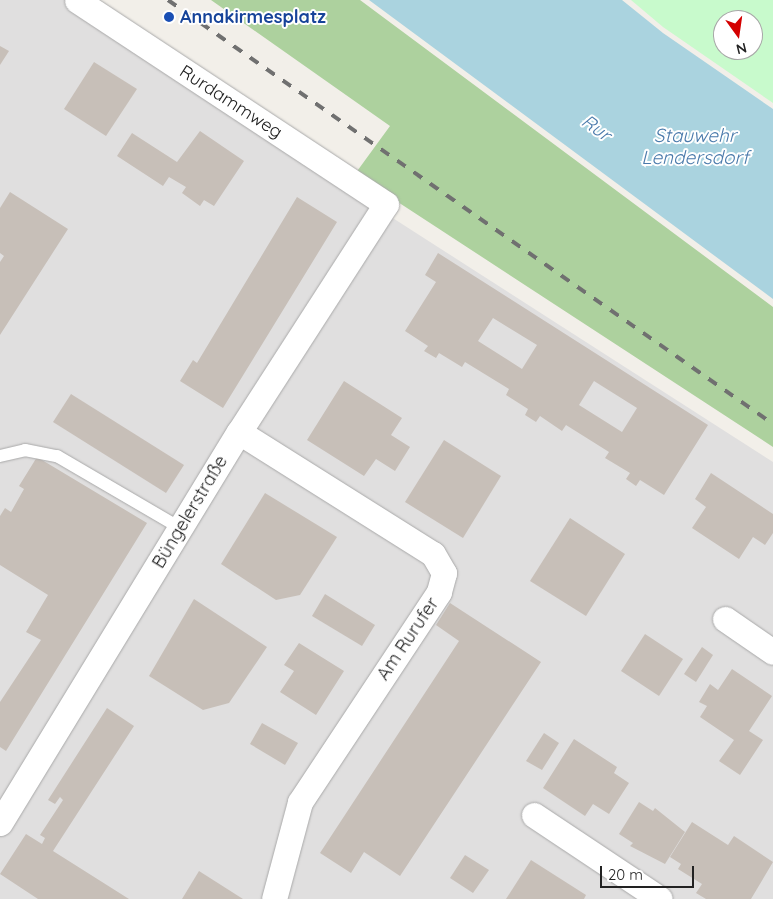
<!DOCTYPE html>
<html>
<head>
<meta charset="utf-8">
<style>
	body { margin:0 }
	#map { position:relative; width:773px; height:899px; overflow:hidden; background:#f2efe9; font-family:Quicksand,sans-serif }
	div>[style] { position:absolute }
	.residential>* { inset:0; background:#e0dfdf }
	.forest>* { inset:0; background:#add19e }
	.park>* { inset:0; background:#c8facc }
	.water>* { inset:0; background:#aad3df }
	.building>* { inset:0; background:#c7bfb8 }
	.roads { filter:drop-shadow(0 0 1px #a9a9a9) drop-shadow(0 0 1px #a9a9a9) }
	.lane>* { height:12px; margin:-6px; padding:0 6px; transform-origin:6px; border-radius:6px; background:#fff }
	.street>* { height:25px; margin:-12.5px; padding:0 12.5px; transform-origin:12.5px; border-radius:12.5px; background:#fff }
	.rail>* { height:4px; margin-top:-2px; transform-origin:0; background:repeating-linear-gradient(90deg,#707070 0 10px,transparent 0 20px) }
	.dots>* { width:14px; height:14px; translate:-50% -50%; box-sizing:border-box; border:2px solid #fff; border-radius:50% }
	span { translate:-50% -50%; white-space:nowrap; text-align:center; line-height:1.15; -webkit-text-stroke:4px #fff; paint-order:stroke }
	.transit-label { font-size:18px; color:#164399; font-weight:700 }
	.left { translate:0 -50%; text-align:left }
	.street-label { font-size:18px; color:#222 }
	.water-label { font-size:19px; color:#4a7aab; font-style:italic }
	.north { position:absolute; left:713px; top:10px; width:50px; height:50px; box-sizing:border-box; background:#fff; border:1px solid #a7a7a7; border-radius:50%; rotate:166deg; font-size:14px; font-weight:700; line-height:20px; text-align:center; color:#222 }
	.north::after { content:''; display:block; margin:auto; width:18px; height:22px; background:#d40000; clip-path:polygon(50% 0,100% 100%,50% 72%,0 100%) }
	.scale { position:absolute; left:600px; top:866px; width:94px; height:22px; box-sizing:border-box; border:2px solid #222; border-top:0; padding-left:6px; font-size:15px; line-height:18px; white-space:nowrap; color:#222; -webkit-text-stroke:4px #fff; paint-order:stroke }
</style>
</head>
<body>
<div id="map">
	<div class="residential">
		<div style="clip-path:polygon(0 0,66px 0,374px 206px,773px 462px,773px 899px,0 899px)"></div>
	</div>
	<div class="forest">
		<div style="clip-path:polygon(211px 0,360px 0,773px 307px,773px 447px,355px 174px,390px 126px)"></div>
	</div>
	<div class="park">
		<div style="clip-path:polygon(evenodd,631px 0,773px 0,773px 103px,663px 27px,631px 0,723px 20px,753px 20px,753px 50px,723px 50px,723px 20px)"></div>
	</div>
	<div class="water">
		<div style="clip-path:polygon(369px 0,622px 0,663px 33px,773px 109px,773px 299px)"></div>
	</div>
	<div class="building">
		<div style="clip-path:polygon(0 46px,9px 51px,0 65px)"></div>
		<div style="clip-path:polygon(94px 62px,137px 89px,106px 136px,64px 109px)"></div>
		<div style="clip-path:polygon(200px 131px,244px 161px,214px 206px,204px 200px,200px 206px,182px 193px,186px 187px,169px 177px,163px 186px,117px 156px,132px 133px,177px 162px)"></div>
		<div style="clip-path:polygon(10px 192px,68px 229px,0 335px,0 262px,4px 256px,0 253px,0 208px)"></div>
		<div style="clip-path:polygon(297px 197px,337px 222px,223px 408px,180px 381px,193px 360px,197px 363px)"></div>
		<div style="clip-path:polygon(evenodd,438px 253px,708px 425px,664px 495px,640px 480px,636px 486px,626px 479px,630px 473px,605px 458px,609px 452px,566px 425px,562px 431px,540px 416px,536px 422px,525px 415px,528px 409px,506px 395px,509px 389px,465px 362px,462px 367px,439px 353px,436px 358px,424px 351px,428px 346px,405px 331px,436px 282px,425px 275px,438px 253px,493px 318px,537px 345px,522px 369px,478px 341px,493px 318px,438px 253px,594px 381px,637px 408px,622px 432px,579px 405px,594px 381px)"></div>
		<div style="clip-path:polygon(344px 381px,402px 418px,391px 435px,410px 447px,395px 471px,376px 459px,364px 476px,307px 440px)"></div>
		<div style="clip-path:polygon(71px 394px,184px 465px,166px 493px,53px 422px)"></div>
		<div style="clip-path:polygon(444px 440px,501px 476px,463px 538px,405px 502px)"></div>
		<div style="clip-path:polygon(37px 457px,147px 523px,6px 751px,0 747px,0 702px,41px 640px,26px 632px,48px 595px,0 565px,0 516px,5px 508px,11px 512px,24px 489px,19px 486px)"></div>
		<div style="clip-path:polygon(711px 473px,773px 514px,773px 533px,765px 545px,753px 537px,739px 559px,692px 528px,706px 507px,695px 499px)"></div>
		<div style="clip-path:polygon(265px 493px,337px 537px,300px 595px,276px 600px,221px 564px)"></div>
		<div style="clip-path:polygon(570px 518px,625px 554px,586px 616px,530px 581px)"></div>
		<div style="clip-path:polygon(325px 594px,375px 625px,362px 646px,312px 616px)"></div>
		<div style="clip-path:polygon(194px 599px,267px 647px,229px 703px,203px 710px,149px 676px)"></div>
		<div style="clip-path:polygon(450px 603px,541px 662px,400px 876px,364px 852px,351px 873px,320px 853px,459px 641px,436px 625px)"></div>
		<div style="clip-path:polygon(645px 634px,683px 659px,659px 696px,621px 671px)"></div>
		<div style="clip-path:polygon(299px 643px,344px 671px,316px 715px,280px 692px,294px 671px,284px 665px)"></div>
		<div style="clip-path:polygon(702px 647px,713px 655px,696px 682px,684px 674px)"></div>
		<div style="clip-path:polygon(732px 669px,772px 696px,749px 731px,763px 740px,740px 775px,719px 761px,734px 740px,700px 717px,707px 706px,699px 702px,710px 684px,718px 690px)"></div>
		<div style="clip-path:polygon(107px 708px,134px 726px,53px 851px,129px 899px,38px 899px,0 874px,26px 834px,42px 844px,45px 838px,40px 835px,63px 800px,60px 797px,55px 804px,48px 800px)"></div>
		<div style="clip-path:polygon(262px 723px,298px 743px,285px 765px,250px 744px)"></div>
		<div style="clip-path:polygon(544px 733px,559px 743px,542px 770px,526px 761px)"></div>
		<div style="clip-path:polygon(574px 739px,617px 767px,614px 773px,629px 783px,609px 814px,593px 804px,585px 816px,543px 788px)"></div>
		<div style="clip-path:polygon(639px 802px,653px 811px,655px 808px,685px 832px,665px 864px,630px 846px,633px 843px,619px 834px)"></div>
		<div style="clip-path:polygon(692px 822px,728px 845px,734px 836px,773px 862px,751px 899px,706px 899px,696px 893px,702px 884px,678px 869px,681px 864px,670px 857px)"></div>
		<div style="clip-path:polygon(465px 855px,489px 870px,473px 893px,450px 878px)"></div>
		<div style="clip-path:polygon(531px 860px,586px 895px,584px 899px,506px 899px)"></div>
		<div style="clip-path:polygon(199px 871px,243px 899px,182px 899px)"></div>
	</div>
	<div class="roads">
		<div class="lane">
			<div style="left:0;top:456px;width:26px;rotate:-13deg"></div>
			<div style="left:25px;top:450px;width:33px;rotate:11deg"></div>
			<div style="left:57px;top:456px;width:143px;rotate:30.3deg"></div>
		</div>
		<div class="street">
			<div style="left:239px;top:432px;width:229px;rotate:32.2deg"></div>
			<div style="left:433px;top:554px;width:22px;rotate:60deg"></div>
			<div style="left:444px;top:573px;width:20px;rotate:105deg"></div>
			<div style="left:439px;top:592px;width:252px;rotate:123.5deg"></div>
			<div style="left:300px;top:802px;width:100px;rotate:105deg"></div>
			<div style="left:725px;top:619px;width:58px;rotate:34.5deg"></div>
			<div style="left:534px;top:815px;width:151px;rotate:33.7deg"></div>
			<div style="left:0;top:823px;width:458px;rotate:-58.6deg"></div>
			<div style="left:239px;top:432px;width:271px;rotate:-57.2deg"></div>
			<div style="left:386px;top:204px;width:370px;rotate:-146.6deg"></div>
		</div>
	</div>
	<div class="rail">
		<div style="left:168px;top:0;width:739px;rotate:35.02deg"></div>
	</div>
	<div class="dots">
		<div style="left:169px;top:17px;background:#1a4fb4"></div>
	</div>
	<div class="transit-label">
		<span class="left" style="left:180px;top:17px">Annakirmesplatz</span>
	</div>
	<div class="street-label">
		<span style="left:231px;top:102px;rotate:33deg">Rurdammweg</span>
		<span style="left:190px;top:512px;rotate:-59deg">Büngelerstraße</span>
		<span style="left:408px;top:639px;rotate:-56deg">Am Rurufer</span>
	</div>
	<div class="water-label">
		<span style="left:596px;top:128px;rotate:36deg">Rur</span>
		<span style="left:695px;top:147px">Stauwehr<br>Lendersdorf</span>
	</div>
	<div class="north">N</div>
	<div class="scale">20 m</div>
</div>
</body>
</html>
